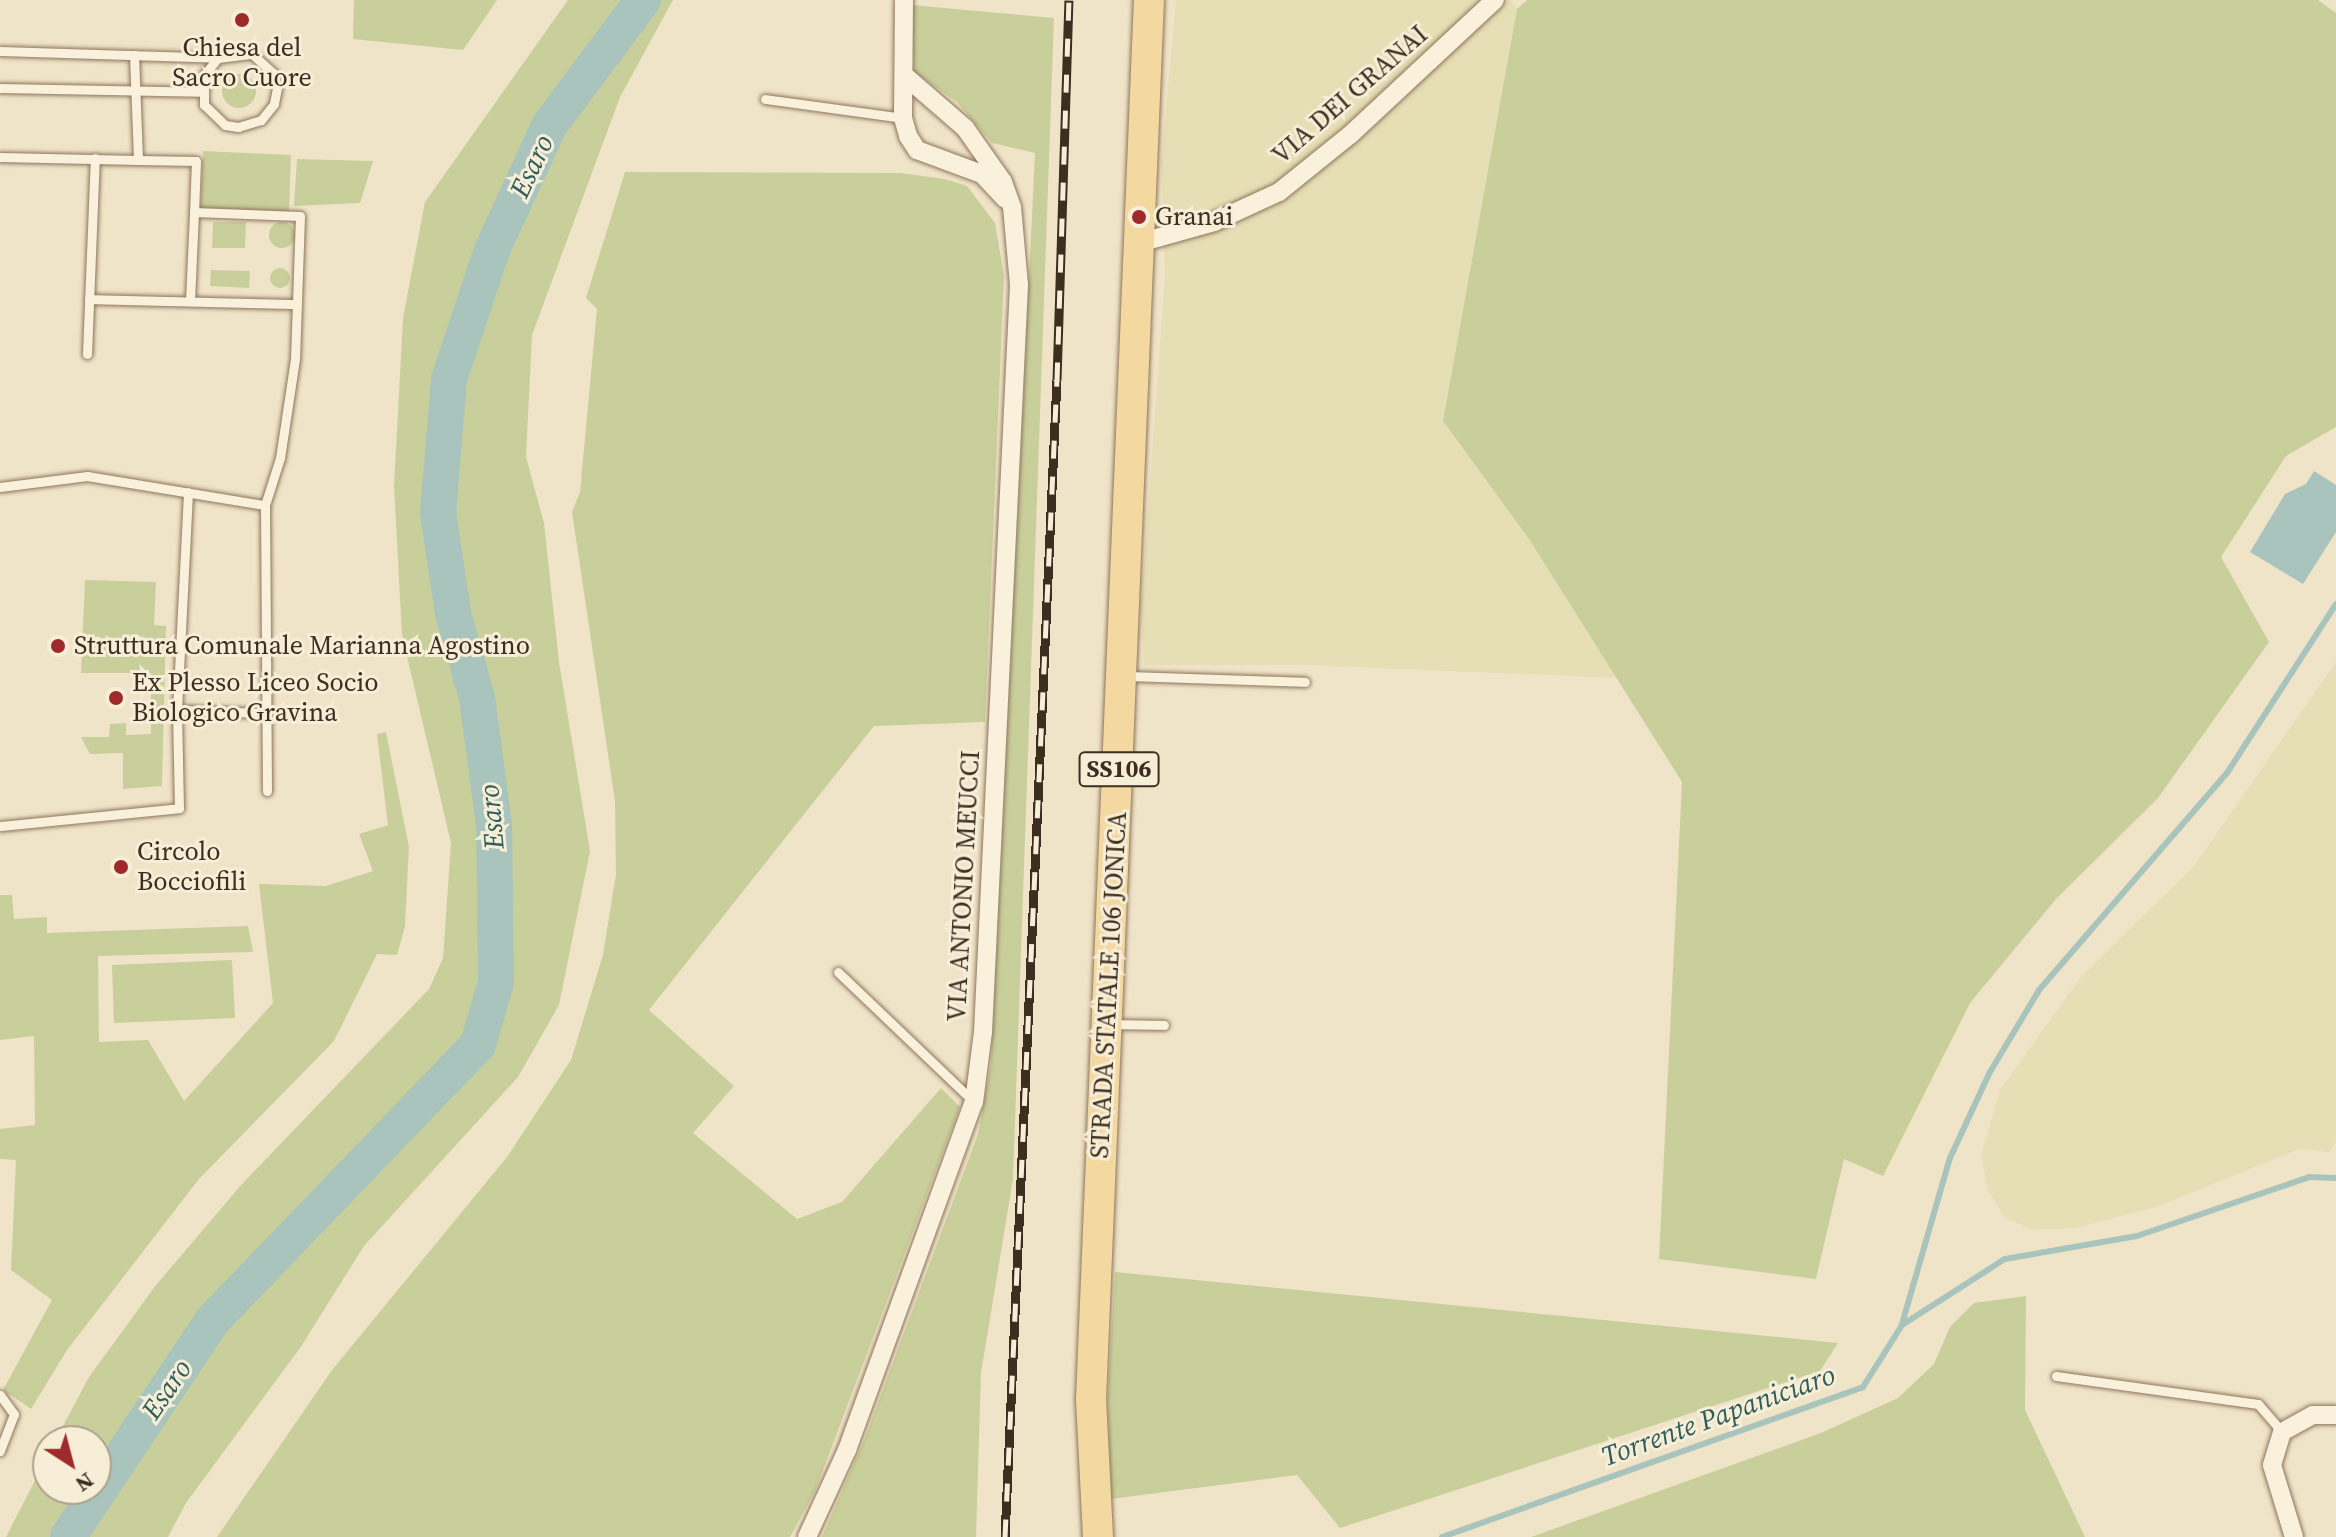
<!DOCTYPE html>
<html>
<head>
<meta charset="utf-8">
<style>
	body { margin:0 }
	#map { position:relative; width:2336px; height:1537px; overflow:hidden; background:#f0e4c8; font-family:"Source Serif 4",serif }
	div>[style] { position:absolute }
	.farmland>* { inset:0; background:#e6deb5 }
	.green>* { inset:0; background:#c9cf9b }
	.round { border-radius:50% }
	.water>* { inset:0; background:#a9c4bc }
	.stream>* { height:6px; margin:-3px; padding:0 3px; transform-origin:3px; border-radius:3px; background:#a9c4bc }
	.river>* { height:36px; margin:-18px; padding:0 18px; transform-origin:18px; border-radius:18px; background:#a9c4bc }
	.roads { filter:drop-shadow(0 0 2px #8d765c) drop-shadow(0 0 2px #8d765c) }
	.lane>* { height:9px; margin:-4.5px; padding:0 4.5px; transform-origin:4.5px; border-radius:4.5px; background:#faf1dc }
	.street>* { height:18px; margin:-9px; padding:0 9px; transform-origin:9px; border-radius:9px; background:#faf1dc }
	.primary>* { height:30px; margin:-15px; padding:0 15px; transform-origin:15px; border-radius:15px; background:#f3d9a0 }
	.rail>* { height:9px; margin-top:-4.5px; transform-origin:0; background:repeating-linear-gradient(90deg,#f7eed8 0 18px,#3d2e20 0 36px); box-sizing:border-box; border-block:2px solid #3d2e20 }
	.dots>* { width:22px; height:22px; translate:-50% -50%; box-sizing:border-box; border:4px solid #f7eed8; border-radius:50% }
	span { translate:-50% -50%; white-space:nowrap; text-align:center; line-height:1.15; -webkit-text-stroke:6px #f7eed8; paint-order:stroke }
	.shield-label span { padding:2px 6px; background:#f7eed8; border:2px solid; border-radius:6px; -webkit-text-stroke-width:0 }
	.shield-label { font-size:24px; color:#3d2e20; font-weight:700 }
	.poi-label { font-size:26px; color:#3d2e20 }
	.left { translate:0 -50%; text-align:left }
	.street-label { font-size:26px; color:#3d2e20 }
	.water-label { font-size:28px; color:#2f5d5a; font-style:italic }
	.north { position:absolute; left:32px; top:1425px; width:80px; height:80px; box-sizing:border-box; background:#f7eed8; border:2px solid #ada18e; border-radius:50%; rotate:144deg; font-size:22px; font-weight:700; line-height:32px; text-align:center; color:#3d2e20 }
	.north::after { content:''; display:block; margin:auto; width:28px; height:36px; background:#9e2a2b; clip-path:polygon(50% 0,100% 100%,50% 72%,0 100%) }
</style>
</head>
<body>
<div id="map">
	<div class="farmland">
		<div style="clip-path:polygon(1176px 0,1510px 0,1517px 9px,1443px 421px,1529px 539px,1617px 678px,1306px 665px,1144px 665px,1141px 607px,1165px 274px,1161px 164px)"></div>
		<div style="clip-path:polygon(2336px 662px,2336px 1141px,2330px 1152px,2299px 1149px,2156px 1207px,2074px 1228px,2034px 1230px,2005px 1218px,1988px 1190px,1981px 1156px,2000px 1090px,2081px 977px,2194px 866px)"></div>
	</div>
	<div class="green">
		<div style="clip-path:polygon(354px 0,497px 0,463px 50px,353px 39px)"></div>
		<div style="clip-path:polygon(568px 0,673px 0,620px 97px,532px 335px,526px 457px,544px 523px,559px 662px,590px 851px,559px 1005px,518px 1077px,364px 1246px,300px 1348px,186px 1503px,168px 1537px,6px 1537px,48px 1455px,48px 1489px,96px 1489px,96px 1441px,55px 1441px,89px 1377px,156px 1285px,242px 1184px,429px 989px,443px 958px,451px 843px,402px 635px,394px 486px,403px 318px,425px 202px)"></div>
		<div style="clip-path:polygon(1527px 0,2318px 0,2336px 13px,2336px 427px,2286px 456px,2221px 557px,2269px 642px,2158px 798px,2056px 899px,1970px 1003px,1883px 1176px,1844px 1159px,1816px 1279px,1659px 1259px,1682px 782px,1529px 539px,1443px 421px,1517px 9px)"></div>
		<div style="clip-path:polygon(912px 5px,1054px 18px,1013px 1179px,981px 1373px,976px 1537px,822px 1537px,865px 1438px,978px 1134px,991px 1064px,1035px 153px,992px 143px,957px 102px,914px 72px)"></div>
		<div class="round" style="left:222px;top:74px;width:34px;height:34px"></div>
		<div style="clip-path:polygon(203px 151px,291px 155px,289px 212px,201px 208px)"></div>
		<div style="clip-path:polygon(297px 159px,373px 161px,360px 203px,294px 206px)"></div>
		<div style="clip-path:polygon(625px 172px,900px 173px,945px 179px,967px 186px,995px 223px,1004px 276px,985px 722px,874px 726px,649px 1010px,734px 1086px,693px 1133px,797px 1219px,842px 1202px,941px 1088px,960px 1107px,815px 1491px,790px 1537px,217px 1537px,332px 1370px,507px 1157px,571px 1060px,603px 955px,616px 874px,615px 801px,572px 512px,580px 492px,597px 309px,586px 298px)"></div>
		<div class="round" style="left:269px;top:222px;width:26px;height:26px"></div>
		<div style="clip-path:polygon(213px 222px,246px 222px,245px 248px,212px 248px)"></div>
		<div class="round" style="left:270px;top:268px;width:20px;height:20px"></div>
		<div style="clip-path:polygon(211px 270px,250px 271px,249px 288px,210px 286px)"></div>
		<div style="clip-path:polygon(85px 580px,156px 582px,154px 625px,166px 626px,162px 786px,123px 789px,123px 753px,90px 754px,81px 737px,109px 737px,110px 724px,126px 723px,126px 735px,151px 734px,151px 673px,81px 673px)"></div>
		<div style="clip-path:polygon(386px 732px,409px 847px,405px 926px,397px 955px,377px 954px,334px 1041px,199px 1179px,67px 1350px,31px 1409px,3px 1390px,52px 1300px,11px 1270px,16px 1160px,0 1159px,0 1129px,35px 1125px,34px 1036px,0 1040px,0 895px,12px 895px,14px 919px,47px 917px,47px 933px,248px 926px,253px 952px,98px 956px,99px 1042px,148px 1040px,184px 1101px,273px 1003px,259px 884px,326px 886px,373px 871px,359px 834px,388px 825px,377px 734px)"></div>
		<div style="clip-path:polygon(232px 960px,235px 1018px,114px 1023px,112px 965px)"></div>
		<div style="clip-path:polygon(1115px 1272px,1838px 1343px,1820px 1371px,1340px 1528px,1297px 1475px,1111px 1499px,1108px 1397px)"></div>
		<div style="clip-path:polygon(2026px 1296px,2025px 1410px,2085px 1537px,1531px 1537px,1821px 1433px,1898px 1398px,1934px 1364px,1950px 1327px,1974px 1303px)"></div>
	</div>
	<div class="water">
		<div style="clip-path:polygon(2314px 471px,2336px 485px,2336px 532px,2303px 584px,2250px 552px,2285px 494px,2306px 484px)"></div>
	</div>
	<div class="stream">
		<div style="left:1902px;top:1324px;width:173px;rotate:-73.9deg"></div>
		<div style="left:1950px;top:1158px;width:95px;rotate:-65.1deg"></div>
		<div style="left:1990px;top:1072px;width:96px;rotate:-59.1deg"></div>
		<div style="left:2039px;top:990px;width:287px;rotate:-49.1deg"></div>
		<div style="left:2227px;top:773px;width:201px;rotate:-57.2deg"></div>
		<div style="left:1442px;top:1537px;width:447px;rotate:-19.6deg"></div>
		<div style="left:1863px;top:1387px;width:73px;rotate:-57.8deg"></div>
		<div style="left:1902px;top:1325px;width:122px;rotate:-32.7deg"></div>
		<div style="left:2005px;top:1259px;width:134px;rotate:-9.9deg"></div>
		<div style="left:2137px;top:1236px;width:182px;rotate:-18.9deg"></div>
		<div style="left:2309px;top:1177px;width:27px;rotate:2deg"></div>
	</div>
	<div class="river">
		<div style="left:68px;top:1537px;width:260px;rotate:-56.3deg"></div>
		<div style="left:212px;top:1321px;width:383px;rotate:-46.1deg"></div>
		<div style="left:478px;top:1045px;width:66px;rotate:-74.1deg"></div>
		<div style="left:496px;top:982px;width:158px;rotate:-90.7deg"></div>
		<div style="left:494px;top:824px;width:127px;rotate:-97.7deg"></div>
		<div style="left:477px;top:698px;width:88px;rotate:-105.8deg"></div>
		<div style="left:453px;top:613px;width:101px;rotate:-98.5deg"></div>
		<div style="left:438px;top:513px;width:134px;rotate:-85.3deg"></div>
		<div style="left:449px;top:379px;width:136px;rotate:-71.6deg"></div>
		<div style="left:492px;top:250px;width:136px;rotate:-65.3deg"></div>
		<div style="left:549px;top:126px;width:157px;rotate:-53.3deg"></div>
	</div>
	<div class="roads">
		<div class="lane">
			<div style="left:0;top:51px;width:218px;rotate:1.8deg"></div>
			<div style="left:218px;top:58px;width:34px;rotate:-7deg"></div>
			<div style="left:252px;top:54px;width:30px;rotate:42deg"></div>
			<div style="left:274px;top:74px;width:14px;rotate:78deg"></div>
			<div style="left:277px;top:88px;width:16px;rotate:101deg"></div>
			<div style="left:274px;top:104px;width:21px;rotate:129deg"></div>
			<div style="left:261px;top:120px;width:24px;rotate:163deg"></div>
			<div style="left:238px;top:127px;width:13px;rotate:-171deg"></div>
			<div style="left:225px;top:125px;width:29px;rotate:-136deg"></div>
			<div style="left:204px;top:105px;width:30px;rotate:-90deg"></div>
			<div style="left:204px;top:75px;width:22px;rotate:-51deg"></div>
			<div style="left:134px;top:55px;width:105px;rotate:87.8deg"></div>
			<div style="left:138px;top:160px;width:58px;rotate:1deg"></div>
			<div style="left:196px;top:161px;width:51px;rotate:92.2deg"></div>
			<div style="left:194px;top:212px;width:106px;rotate:2.2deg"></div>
			<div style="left:300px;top:216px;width:143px;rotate:92deg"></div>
			<div style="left:295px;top:359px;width:100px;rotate:98.6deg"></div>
			<div style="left:280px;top:458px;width:49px;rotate:107.7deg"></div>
			<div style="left:265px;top:505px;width:286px;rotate:89.6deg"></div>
			<div style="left:0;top:88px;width:201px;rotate:1.1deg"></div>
			<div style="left:765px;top:99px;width:139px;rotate:7.8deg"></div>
			<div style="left:0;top:157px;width:138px;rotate:1.2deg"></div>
			<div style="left:89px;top:299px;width:208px;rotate:1.4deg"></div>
			<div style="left:190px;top:301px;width:89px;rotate:-87.4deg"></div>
			<div style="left:87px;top:354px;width:196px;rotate:-87.7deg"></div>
			<div style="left:0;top:487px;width:88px;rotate:-7.2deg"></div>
			<div style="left:87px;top:476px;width:180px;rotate:9.3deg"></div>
			<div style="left:1125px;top:676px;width:180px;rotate:1.9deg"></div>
			<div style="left:177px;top:710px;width:88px;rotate:2deg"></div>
			<div style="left:0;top:826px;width:180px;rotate:-5.7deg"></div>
			<div style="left:179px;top:808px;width:98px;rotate:-91.2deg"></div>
			<div style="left:177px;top:710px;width:218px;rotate:-87.1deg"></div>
			<div style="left:838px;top:972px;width:188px;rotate:43.7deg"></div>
			<div style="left:1112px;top:1024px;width:52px;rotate:1.1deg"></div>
			<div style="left:2056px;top:1376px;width:204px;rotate:7.9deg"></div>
			<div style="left:2258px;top:1404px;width:37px;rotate:49deg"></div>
			<div style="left:0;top:1395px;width:24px;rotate:54deg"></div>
			<div style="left:14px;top:1414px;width:40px;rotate:111deg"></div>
		</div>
		<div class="street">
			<div style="left:904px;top:0;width:118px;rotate:90.5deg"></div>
			<div style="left:903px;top:118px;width:19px;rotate:74deg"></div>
			<div style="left:908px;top:136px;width:17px;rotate:57deg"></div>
			<div style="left:917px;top:150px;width:69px;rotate:20.3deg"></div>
			<div style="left:982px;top:174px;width:34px;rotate:47deg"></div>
			<div style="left:1139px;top:243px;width:78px;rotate:-15.6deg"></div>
			<div style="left:1214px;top:222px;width:72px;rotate:-24.8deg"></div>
			<div style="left:1279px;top:192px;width:91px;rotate:-38.8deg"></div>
			<div style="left:1350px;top:135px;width:198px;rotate:-43deg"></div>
			<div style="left:807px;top:1537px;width:96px;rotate:-65.3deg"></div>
			<div style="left:847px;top:1450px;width:370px;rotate:-70deg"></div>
			<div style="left:974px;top:1102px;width:71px;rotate:-82.7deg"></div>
			<div style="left:983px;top:1032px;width:748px;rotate:-87.24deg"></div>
			<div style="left:1019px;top:285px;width:78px;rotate:-95.1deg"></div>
			<div style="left:1012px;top:207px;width:27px;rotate:-110deg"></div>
			<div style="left:1003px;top:182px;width:66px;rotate:-125.1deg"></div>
			<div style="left:965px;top:128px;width:79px;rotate:-139.1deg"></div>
			<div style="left:2294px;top:1537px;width:75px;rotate:-107deg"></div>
			<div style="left:2272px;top:1465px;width:34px;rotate:-73deg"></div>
			<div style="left:2282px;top:1432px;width:35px;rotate:-29deg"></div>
			<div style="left:2313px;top:1415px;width:23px"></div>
		</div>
		<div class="primary">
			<div style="left:1098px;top:1537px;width:137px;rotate:-92.9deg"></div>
			<div style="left:1091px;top:1400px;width:1401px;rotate:-87.63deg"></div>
		</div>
	</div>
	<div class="rail">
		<div style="left:1005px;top:1537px;width:1158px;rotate:-87.43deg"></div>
		<div style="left:1057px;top:380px;width:380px;rotate:-88.2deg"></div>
	</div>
	<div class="dots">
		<div style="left:242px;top:20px;background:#9e2a2b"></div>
		<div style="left:1139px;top:217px;background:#9e2a2b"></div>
		<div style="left:58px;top:646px;background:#9e2a2b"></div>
		<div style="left:116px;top:698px;background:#9e2a2b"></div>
		<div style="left:121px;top:867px;background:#9e2a2b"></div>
	</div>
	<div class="shield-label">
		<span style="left:1119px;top:769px">SS106</span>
	</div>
	<div class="poi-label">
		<span style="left:242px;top:63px">Chiesa del<br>Sacro Cuore</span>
		<span class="left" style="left:1155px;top:217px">Granai</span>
		<span class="left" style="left:74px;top:646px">Struttura Comunale Marianna Agostino</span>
		<span class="left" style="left:132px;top:698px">Ex Plesso Liceo Socio<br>Biologico Gravina</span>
		<span class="left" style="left:137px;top:867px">Circolo<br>Bocciofili</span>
	</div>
	<div class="street-label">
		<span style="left:1350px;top:95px;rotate:-41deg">VIA DEI GRANAI</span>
		<span style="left:964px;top:886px;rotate:-87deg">VIA ANTONIO MEUCCI</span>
		<span style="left:1109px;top:985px;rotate:-87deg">STRADA STATALE 106 JONICA</span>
	</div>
	<div class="water-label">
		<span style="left:531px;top:166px;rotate:-65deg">Esaro</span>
		<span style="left:491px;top:817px;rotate:-95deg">Esaro</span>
		<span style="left:166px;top:1389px;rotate:-56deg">Esaro</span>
		<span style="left:1718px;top:1415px;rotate:-20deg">Torrente Papaniciaro</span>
	</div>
	<div class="north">N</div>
</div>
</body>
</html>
